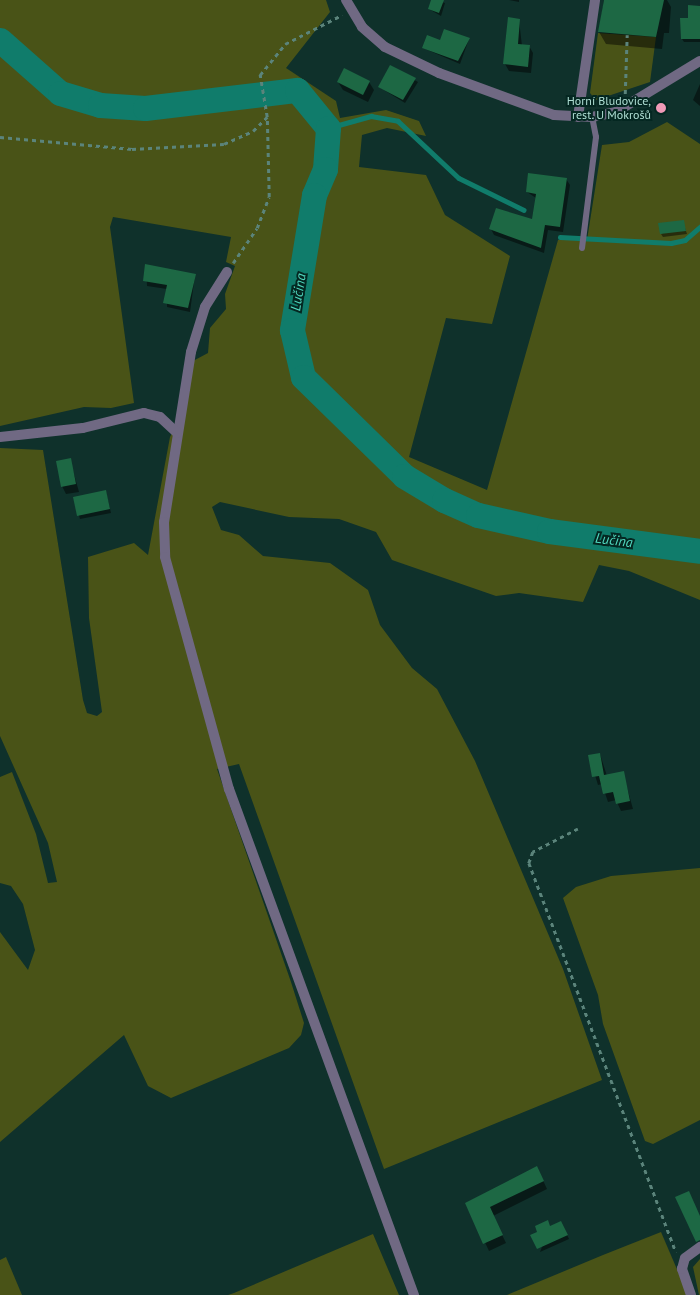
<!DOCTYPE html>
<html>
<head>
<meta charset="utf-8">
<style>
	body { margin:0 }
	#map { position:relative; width:700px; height:1295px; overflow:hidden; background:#0f312b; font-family:"PT Sans",sans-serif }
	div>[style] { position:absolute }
	.green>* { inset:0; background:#495317 }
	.shadow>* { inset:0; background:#0007 }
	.stream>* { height:4.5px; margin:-2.25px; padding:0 2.25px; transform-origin:2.25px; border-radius:2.25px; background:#107c6b }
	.river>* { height:25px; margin:-12.5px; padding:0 12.5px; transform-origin:12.5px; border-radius:12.5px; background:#107c6b }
	.building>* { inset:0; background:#1d6844 }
	.path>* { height:2.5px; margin-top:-1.25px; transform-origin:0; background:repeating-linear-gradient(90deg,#5b847b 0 4px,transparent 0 8px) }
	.service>* { height:6px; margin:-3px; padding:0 3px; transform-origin:3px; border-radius:3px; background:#706983 }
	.minor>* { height:10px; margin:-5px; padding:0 5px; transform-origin:5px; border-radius:5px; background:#706983 }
	.tertiary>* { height:10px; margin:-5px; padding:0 5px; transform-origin:5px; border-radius:5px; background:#706983 }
	.dots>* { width:14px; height:14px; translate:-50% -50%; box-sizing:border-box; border:2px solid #042721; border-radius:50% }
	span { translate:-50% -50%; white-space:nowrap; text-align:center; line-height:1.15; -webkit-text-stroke:4px #042721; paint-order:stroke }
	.poi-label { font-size:12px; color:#b0dfd4 }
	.right { translate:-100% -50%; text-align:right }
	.water-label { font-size:14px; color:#51d8bf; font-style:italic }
</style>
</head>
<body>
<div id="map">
	<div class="green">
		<div style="clip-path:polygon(0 0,326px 0,330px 12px,286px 68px,336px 101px,340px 118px,386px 110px,419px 121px,426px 136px,387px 128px,362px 135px,359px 167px,426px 175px,445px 215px,510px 256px,492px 324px,446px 318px,409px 457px,487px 490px,558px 240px,587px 240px,602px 145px,629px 142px,667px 122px,700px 144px,700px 600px,629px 571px,599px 565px,583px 602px,519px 593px,496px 596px,392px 560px,376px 532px,339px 519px,289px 517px,220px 502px,212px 507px,221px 530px,239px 535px,263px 556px,330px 563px,368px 590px,380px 625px,412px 668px,437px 689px,475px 761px,563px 969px,602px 1080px,384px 1169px,239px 764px,217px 769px,291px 982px,304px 1023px,301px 1035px,289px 1048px,171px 1098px,148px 1086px,124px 1035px,0 1142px,0 932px,28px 970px,35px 950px,23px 904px,11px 886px,0 883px,0 777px,12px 772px,36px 834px,48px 883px,57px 882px,48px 843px,0 736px,0 448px,43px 450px,83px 700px,87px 713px,97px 716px,102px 712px,89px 618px,88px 557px,134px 543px,148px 555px,170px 437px,186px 406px,193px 361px,208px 353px,210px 328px,226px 309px,225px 294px,235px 266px,226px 262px,231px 237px,113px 217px,110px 227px,134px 403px,111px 408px,84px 407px,0 426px)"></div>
		<div style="clip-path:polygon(598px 33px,656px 37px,650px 82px,596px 100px,590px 93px)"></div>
		<div style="clip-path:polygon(700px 868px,700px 1120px,653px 1144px,645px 1141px,603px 1024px,598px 995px,563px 898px,576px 887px,611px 876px)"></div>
		<div style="clip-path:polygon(661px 1232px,688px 1295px,507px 1295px,603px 1255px)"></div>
		<div style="clip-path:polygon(373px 1234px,399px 1295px,228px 1295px,234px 1293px)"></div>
		<div style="clip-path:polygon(6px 1257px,22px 1295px,0 1295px,0 1260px)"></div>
		<div style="clip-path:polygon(700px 1259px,700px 1295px,699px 1295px,693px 1267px)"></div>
	</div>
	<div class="shadow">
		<div style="clip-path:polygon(433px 0,445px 3px,441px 16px,429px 9px)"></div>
		<div style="clip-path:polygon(509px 0,519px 0,519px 2px)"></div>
		<div style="clip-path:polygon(604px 0,667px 0,671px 7px,669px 33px,664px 33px,662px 49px,606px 44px,599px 32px)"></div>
		<div style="clip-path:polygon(700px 7px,700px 42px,684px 42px,682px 39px)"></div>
		<div style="clip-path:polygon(519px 20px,522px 46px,529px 46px,533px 53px,531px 73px,509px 71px,505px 64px)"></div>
		<div style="clip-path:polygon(469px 39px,460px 64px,423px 48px,441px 41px)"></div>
		<div style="clip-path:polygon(390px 66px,418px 82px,405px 103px,379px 87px)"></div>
		<div style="clip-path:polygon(338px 82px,369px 82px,374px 90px,368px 102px,343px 90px)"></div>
		<div style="clip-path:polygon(700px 84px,700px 106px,693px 100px)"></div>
		<div style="clip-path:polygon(566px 179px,570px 185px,563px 232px,548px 230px,544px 253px,494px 235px,491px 229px,533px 220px,536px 198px,527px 192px)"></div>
		<div style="clip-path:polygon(683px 222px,687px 234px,663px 237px,661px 234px)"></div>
		<div style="clip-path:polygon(146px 266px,195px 275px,190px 312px,167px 307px,167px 289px,147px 286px)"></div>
		<div style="clip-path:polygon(70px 460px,79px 492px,66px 494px,62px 486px)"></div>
		<div style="clip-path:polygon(106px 492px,111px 513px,80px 519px,74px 498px)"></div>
		<div style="clip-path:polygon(600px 754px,607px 776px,623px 773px,633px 809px,621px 811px,616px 800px,608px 802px,602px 784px,598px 785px,589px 756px)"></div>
		<div style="clip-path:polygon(541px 1176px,547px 1189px,493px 1216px,506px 1243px,489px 1251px,467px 1204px)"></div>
		<div style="clip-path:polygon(563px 1226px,569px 1239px,540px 1252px,550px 1227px)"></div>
	</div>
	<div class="stream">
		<div style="left:328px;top:128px;width:45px;rotate:-15.6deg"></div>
		<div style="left:371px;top:116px;width:27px;rotate:10deg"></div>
		<div style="left:398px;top:121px;width:83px;rotate:43.1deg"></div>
		<div style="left:459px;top:178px;width:72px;rotate:26.2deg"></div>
		<div style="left:560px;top:237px;width:111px;rotate:3.1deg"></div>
		<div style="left:671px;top:243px;width:14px;rotate:-12deg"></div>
		<div style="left:685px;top:240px;width:20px;rotate:-41deg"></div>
	</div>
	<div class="river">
		<div style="left:0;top:40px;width:80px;rotate:41.5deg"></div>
		<div style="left:60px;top:93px;width:42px;rotate:16.7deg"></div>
		<div style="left:100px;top:105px;width:45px;rotate:3.8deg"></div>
		<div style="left:145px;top:108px;width:153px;rotate:-6.8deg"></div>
		<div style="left:297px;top:90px;width:49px;rotate:50.8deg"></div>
		<div style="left:328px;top:128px;width:41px;rotate:94.2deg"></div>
		<div style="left:325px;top:169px;width:28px;rotate:113deg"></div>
		<div style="left:314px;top:195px;width:137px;rotate:99.3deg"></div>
		<div style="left:292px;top:330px;width:48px;rotate:76.8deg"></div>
		<div style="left:303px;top:377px;width:141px;rotate:44.4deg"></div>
		<div style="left:404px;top:476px;width:47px;rotate:31deg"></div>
		<div style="left:444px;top:500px;width:37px;rotate:24deg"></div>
		<div style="left:478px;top:515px;width:73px;rotate:12.7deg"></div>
		<div style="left:549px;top:531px;width:152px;rotate:7.5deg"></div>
	</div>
	<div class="building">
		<div style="clip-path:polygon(431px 0,444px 0,439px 13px,428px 9px)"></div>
		<div style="clip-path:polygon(604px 0,664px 0,656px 37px,598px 32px)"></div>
		<div style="clip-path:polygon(688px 5px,700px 6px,700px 39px,681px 39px,680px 18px,688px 18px)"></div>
		<div style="clip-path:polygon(508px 17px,520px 19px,518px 44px,530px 45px,528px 67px,503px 64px)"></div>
		<div style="clip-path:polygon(444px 29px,470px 38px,458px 61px,422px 48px,427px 35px,440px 40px)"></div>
		<div style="clip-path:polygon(390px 65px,416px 78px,403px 100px,378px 87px)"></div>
		<div style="clip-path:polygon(344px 68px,370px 81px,363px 95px,337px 82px)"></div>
		<div style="clip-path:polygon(528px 173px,567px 178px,560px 227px,545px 225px,541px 248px,489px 229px,496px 208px,532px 219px,536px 194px,526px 192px)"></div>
		<div style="clip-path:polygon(684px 220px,686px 231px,660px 234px,658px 223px)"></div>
		<div style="clip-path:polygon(145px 264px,196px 274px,188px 308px,163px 303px,167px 285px,143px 281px)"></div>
		<div style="clip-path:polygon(71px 458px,76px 484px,61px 487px,56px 461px)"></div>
		<div style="clip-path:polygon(106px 490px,110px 509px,77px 516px,73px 497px)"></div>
		<div style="clip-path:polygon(600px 753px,604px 775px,624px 771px,630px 801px,616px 804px,613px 792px,603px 794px,599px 776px,592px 777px,588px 755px)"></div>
		<div style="clip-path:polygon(537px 1166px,544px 1181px,490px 1207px,503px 1235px,483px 1244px,465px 1203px)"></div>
		<div style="clip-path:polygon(689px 1191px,700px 1216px,700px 1240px,696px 1242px,675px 1197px)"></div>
		<div style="clip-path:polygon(548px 1220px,550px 1226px,561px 1221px,568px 1235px,537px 1249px,530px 1235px,537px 1232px,535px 1226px)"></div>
	</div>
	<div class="path">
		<div style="left:625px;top:94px;width:59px;rotate:-88.1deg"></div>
		<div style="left:0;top:137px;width:133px;rotate:5.2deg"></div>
		<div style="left:132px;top:149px;width:92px;rotate:-3.1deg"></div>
		<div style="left:224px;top:144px;width:32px;rotate:-24deg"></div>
		<div style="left:253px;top:131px;width:20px;rotate:-45deg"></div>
		<div style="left:233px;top:263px;width:42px;rotate:-55.6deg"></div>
		<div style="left:257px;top:228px;width:33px;rotate:-69deg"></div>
		<div style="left:269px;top:197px;width:80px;rotate:-91.4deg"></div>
		<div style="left:267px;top:117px;width:43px;rotate:-99.5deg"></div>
		<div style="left:260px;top:75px;width:40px;rotate:-51deg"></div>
		<div style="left:285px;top:44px;width:64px;rotate:-27deg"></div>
		<div style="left:578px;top:829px;width:51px;rotate:152.9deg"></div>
		<div style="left:533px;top:852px;width:12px;rotate:110deg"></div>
		<div style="left:529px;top:863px;width:416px;rotate:69.3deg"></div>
	</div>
	<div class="service">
		<div style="left:582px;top:248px;width:112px;rotate:-82.8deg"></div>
		<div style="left:596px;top:137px;width:20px;rotate:-101deg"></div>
	</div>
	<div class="minor">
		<div style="left:578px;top:117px;width:118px;rotate:-81.7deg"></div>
		<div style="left:227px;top:272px;width:41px;rotate:122.2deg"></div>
		<div style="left:205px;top:307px;width:47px;rotate:107.3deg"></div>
		<div style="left:191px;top:352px;width:172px;rotate:99deg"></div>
		<div style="left:164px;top:522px;width:35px;rotate:88deg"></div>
		<div style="left:165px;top:557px;width:241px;rotate:74.6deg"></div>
		<div style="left:229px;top:789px;width:539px;rotate:69.92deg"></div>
		<div style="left:0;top:437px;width:83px;rotate:-6.2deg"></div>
		<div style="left:83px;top:428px;width:63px;rotate:-13.8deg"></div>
		<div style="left:144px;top:413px;width:16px;rotate:14deg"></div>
		<div style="left:160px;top:417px;width:23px;rotate:43deg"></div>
		<div style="left:691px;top:1295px;width:28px;rotate:-109deg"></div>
		<div style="left:682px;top:1269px;width:11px;rotate:-75deg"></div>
		<div style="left:685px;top:1258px;width:19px;rotate:-36deg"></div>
	</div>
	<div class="tertiary">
		<div style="left:346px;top:0;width:31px;rotate:59deg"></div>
		<div style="left:362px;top:27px;width:30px;rotate:41deg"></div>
		<div style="left:385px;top:47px;width:60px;rotate:25.7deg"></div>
		<div style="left:439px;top:73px;width:122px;rotate:20.1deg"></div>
		<div style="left:554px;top:115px;width:38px;rotate:3deg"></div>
		<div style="left:592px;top:117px;width:25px;rotate:-12deg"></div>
		<div style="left:616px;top:112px;width:98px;rotate:-31.3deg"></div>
	</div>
	<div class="dots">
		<div style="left:661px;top:108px;background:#f09ab7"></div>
	</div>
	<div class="poi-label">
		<span class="right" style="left:651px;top:108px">Horní Bludovice,<br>rest. U Mokrošů</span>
	</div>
	<div class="water-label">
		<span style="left:298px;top:292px;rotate:-81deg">Lučina</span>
		<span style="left:614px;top:540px;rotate:7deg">Lučina</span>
	</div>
</div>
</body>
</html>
